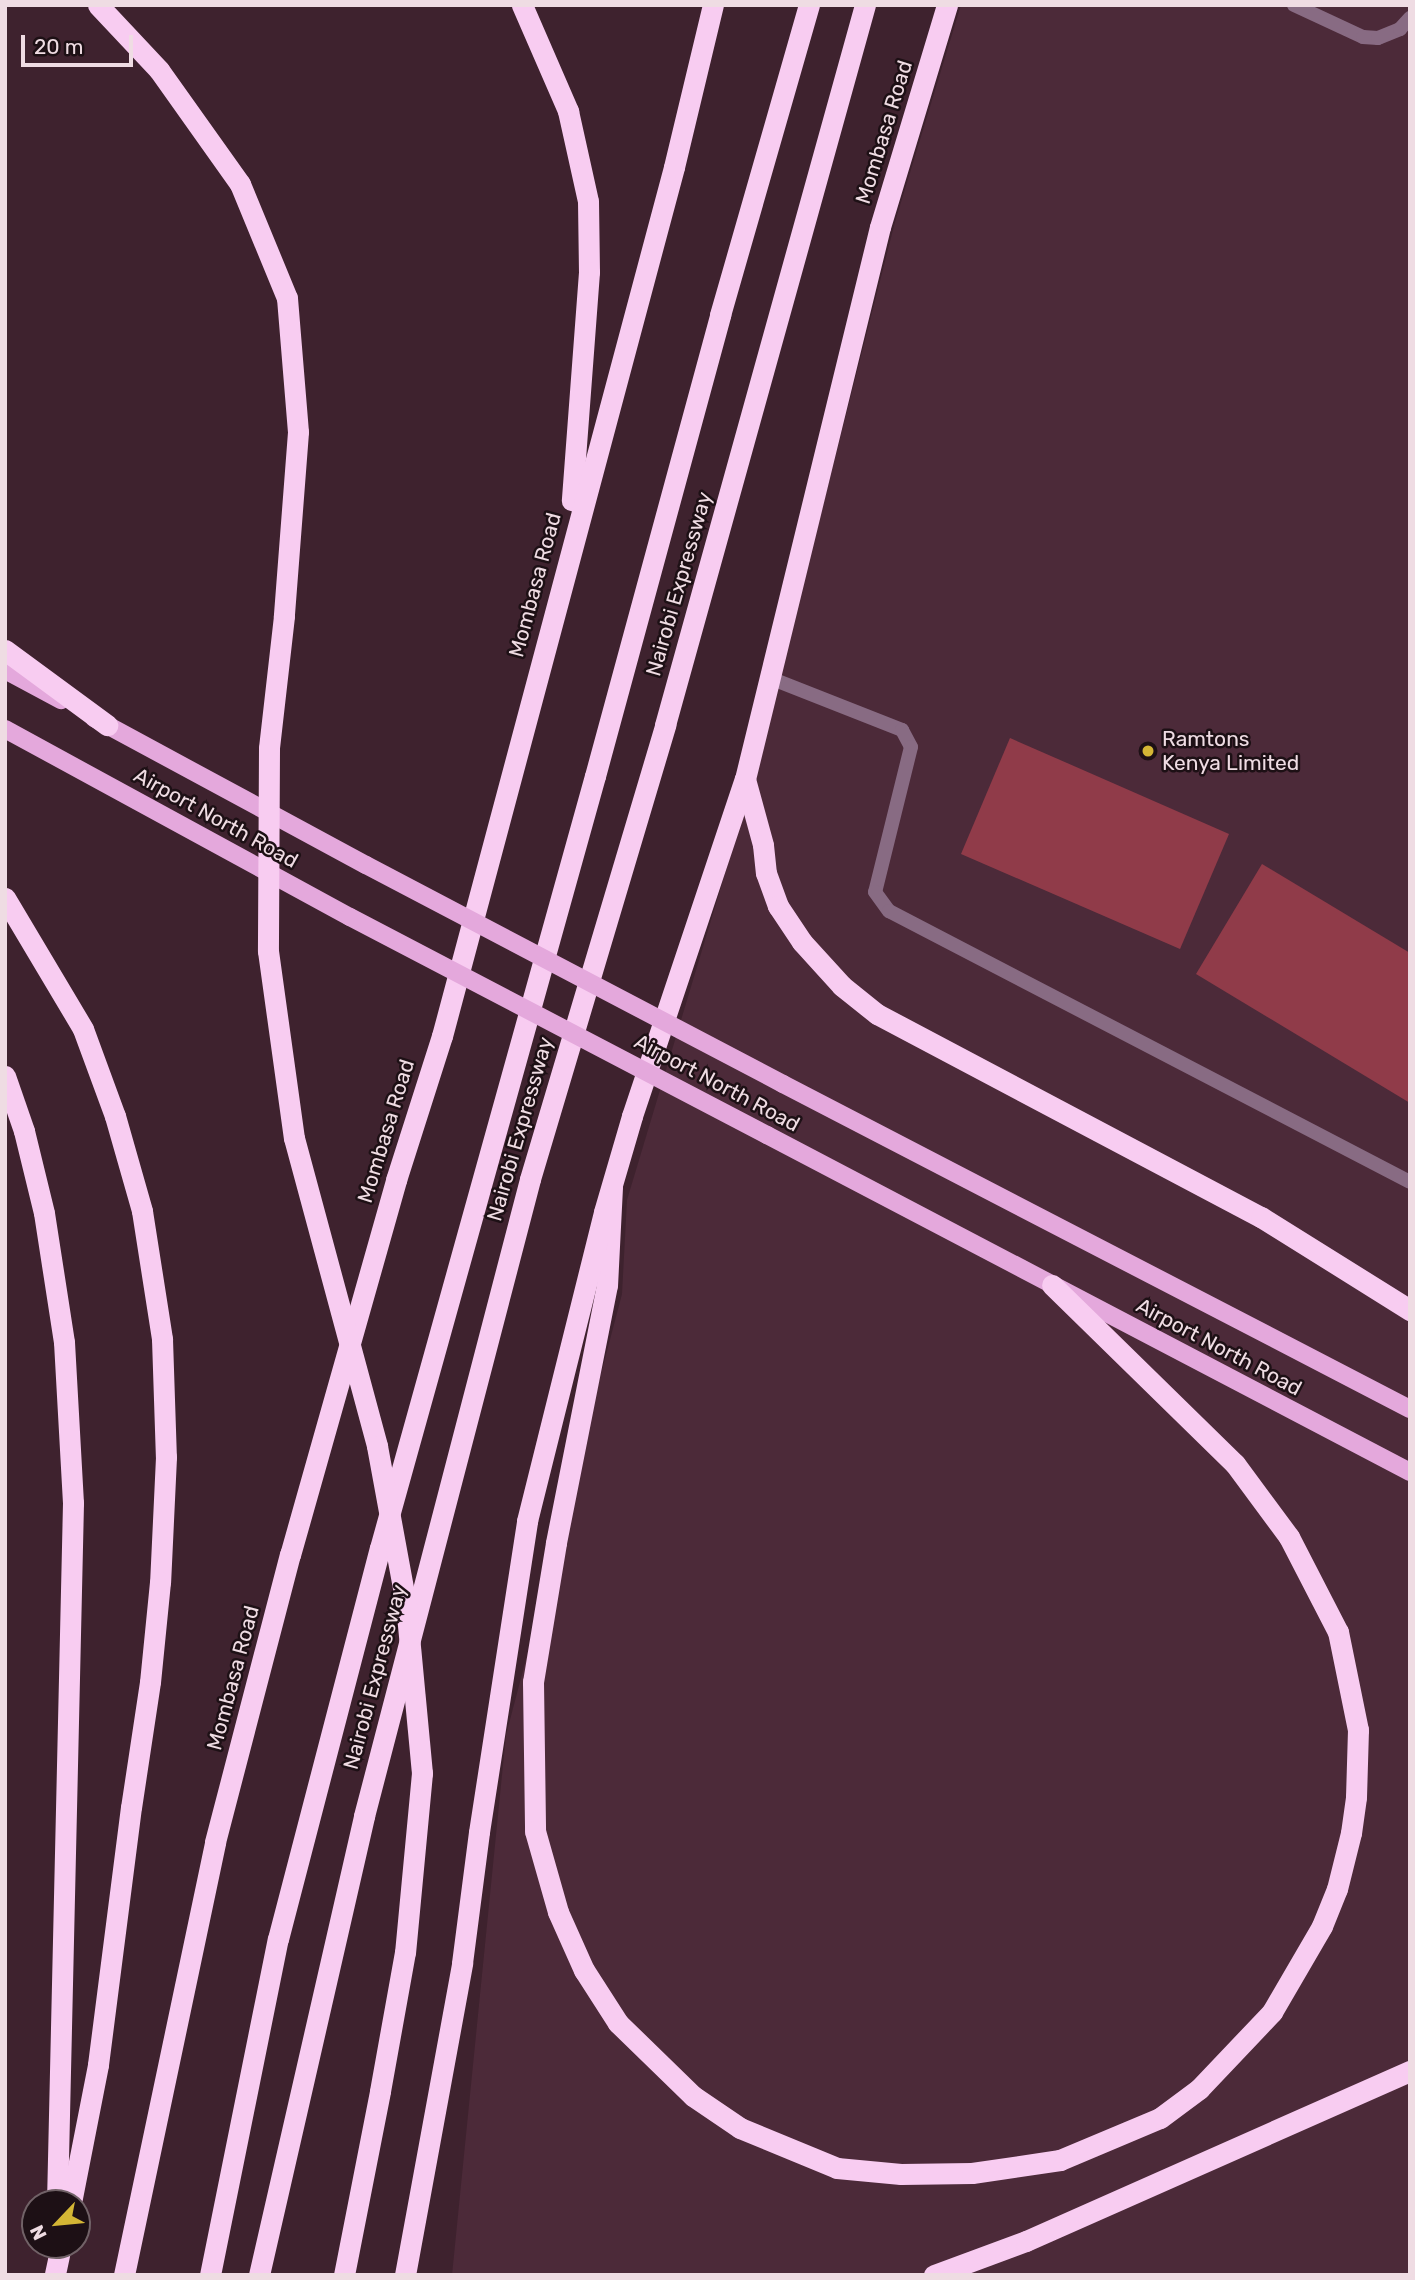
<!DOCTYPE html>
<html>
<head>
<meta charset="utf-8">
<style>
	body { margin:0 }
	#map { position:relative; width:1415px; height:2280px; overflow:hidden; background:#3e222e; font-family:Rubik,sans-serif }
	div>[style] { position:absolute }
	.built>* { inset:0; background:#4c2a39 }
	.building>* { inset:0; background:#903b49 }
	.lane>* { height:14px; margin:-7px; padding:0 7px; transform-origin:7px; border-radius:7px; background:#886b83 }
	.primary>* { height:18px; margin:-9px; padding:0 9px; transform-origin:9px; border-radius:9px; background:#e4a8dc }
	.highway>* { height:21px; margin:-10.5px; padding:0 10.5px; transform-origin:10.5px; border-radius:10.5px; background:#f8ccf1 }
	.primary-bridge>* { height:18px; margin:-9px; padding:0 9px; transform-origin:9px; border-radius:9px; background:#e4a8dc }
	.highway-bridge>* { height:21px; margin:-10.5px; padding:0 10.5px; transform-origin:10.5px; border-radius:10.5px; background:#f8ccf1 }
	.dots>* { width:19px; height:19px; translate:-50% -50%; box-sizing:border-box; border:4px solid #1d1015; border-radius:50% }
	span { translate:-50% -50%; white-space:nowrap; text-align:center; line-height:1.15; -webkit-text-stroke:5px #1d1015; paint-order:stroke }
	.street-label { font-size:21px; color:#efdce3 }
	.poi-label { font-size:21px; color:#efdce3 }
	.left { translate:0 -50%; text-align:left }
	.frame { position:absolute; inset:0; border:7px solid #efdce3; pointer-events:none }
	.north { position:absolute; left:21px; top:2189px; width:70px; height:70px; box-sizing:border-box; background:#1d1015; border:2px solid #716267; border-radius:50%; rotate:244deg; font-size:19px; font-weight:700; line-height:28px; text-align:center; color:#efdce3 }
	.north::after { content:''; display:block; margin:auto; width:24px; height:32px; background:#d4b635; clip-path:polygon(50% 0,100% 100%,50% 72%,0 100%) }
	.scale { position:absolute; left:21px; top:35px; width:112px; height:32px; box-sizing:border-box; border:4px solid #efdce3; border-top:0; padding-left:9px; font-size:21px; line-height:24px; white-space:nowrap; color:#efdce3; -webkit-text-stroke:5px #1d1015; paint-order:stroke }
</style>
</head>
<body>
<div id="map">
	<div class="built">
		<div style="clip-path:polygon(961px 5px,1410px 5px,1410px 2275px,452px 2275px,506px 1735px,622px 1294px,627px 1200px,754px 777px,895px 222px)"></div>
	</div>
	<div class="building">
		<div style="clip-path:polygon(1010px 738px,1229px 834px,1180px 949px,961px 854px)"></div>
		<div style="clip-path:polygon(1262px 864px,1410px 953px,1410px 1103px,1196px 974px)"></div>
	</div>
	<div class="lane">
		<div style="left:1294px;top:5px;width:76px;rotate:24.9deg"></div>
		<div style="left:1363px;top:37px;width:15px;rotate:4deg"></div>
		<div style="left:1378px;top:38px;width:24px;rotate:-22deg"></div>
		<div style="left:1400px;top:29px;width:15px;rotate:-48deg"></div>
		<div style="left:770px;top:678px;width:142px;rotate:21.5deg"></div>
		<div style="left:902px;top:730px;width:19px;rotate:62deg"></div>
		<div style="left:911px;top:747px;width:149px;rotate:103.9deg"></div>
		<div style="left:875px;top:892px;width:24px;rotate:54deg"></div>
		<div style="left:889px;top:911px;width:587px;rotate:27.48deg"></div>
	</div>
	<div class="primary">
		<div style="left:5px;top:670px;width:64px;rotate:28.2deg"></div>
		<div style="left:94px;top:718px;width:309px;rotate:28.4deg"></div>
		<div style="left:5px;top:729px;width:393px;rotate:28.6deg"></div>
		<div style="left:783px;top:1084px;width:706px;rotate:27.4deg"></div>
		<div style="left:767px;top:1135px;width:726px;rotate:27.66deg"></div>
	</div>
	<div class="highway">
		<div style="left:522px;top:5px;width:116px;rotate:66.5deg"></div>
		<div style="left:568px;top:111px;width:92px;rotate:77.5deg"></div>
		<div style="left:588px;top:201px;width:71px;rotate:89.2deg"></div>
		<div style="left:589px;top:272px;width:229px;rotate:94.3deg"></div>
		<div style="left:5px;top:650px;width:127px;rotate:36.3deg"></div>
		<div style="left:745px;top:779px;width:68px;rotate:74.7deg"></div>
		<div style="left:763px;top:845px;width:28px;rotate:84deg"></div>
		<div style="left:766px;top:873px;width:35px;rotate:70deg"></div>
		<div style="left:778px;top:906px;width:43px;rotate:56.3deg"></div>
		<div style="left:802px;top:942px;width:59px;rotate:47.7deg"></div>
		<div style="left:842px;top:986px;width:45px;rotate:38.7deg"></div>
		<div style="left:877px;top:1014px;width:434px;rotate:27.9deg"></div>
		<div style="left:1261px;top:1217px;width:176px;rotate:32deg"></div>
		<div style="left:5px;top:898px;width:152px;rotate:59.2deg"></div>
		<div style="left:83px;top:1029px;width:93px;rotate:69.8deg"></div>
		<div style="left:115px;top:1116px;width:99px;rotate:74.1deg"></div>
		<div style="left:142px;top:1211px;width:130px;rotate:81.1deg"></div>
		<div style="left:162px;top:1339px;width:118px;rotate:88.1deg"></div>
		<div style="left:166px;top:1457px;width:125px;rotate:92.7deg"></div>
		<div style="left:160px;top:1582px;width:100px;rotate:95.7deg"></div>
		<div style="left:150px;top:1682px;width:126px;rotate:98.6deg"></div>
		<div style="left:131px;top:1807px;width:260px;rotate:97.3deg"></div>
		<div style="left:98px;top:2065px;width:141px;rotate:101.1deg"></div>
		<div style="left:5px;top:1076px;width:58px;rotate:70.9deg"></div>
		<div style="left:24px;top:1131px;width:84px;rotate:76.3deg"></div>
		<div style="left:44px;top:1213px;width:131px;rotate:81.2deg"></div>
		<div style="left:64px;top:1342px;width:161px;rotate:86.8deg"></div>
		<div style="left:73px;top:1503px;width:700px;rotate:91.31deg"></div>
		<div style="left:612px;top:1187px;width:98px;rotate:92.9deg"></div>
		<div style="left:607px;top:1285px;width:263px;rotate:101.2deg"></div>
		<div style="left:556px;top:1543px;width:141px;rotate:99.4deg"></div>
		<div style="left:533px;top:1682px;width:149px;rotate:89.2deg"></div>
		<div style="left:535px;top:1831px;width:84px;rotate:74.1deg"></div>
		<div style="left:558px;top:1912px;width:64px;rotate:65.9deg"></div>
		<div style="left:584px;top:1970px;width:63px;rotate:57.3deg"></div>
		<div style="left:618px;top:2023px;width:105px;rotate:44.2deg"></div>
		<div style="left:693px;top:2096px;width:57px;rotate:34.2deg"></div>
		<div style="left:740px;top:2128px;width:105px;rotate:22.4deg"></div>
		<div style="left:837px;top:2168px;width:64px;rotate:5.4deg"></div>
		<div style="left:901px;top:2174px;width:71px;rotate:-0.8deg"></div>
		<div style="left:972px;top:2173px;width:89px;rotate:-8.4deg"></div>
		<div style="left:1060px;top:2160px;width:108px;rotate:-22.8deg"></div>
		<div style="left:1160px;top:2118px;width:49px;rotate:-36.6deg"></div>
		<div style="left:1199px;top:2089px;width:106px;rotate:-46.5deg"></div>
		<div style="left:1272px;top:2012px;width:99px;rotate:-59.8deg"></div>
		<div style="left:1322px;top:1926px;width:40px;rotate:-68deg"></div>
		<div style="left:1337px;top:1889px;width:58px;rotate:-76deg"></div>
		<div style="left:1351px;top:1833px;width:36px;rotate:-82deg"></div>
		<div style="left:1356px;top:1797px;width:67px;rotate:-88.3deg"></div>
		<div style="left:1358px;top:1730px;width:100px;rotate:-101.5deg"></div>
		<div style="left:1338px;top:1632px;width:107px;rotate:-117.3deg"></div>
		<div style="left:1289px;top:1537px;width:91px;rotate:-126.5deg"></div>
		<div style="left:1235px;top:1464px;width:256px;rotate:-135.6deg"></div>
		<div style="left:55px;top:2274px;width:30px;rotate:-78deg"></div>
		<div style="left:124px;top:2275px;width:442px;rotate:-78.1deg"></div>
		<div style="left:215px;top:1842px;width:297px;rotate:-75.4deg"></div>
		<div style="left:290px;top:1555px;width:390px;rotate:-74.2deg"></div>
		<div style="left:396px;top:1180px;width:151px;rotate:-72.3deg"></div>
		<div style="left:442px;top:1036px;width:899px;rotate:-75.05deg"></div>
		<div style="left:674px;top:167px;width:167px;rotate:-76.5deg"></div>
		<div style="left:210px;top:2275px;width:343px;rotate:-78.6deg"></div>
		<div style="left:278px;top:1939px;width:404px;rotate:-75.4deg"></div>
		<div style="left:380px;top:1548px;width:801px;rotate:-74.44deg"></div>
		<div style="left:595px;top:776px;width:478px;rotate:-74.8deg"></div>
		<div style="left:720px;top:315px;width:323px;rotate:-74deg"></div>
		<div style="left:259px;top:2275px;width:471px;rotate:-77.1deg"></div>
		<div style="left:364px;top:1816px;width:658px;rotate:-75.39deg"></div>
		<div style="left:530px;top:1179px;width:474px;rotate:-73.4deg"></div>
		<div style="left:665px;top:725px;width:747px;rotate:-74.48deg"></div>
		<div style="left:344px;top:2275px;width:187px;rotate:-78.9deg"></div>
		<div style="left:405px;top:2275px;width:317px;rotate:-79.6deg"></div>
		<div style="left:462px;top:1963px;width:132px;rotate:-82.6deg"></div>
		<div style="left:479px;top:1832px;width:315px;rotate:-81.2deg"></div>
		<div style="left:527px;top:1521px;width:318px;rotate:-76deg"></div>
		<div style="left:604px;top:1212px;width:100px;rotate:-73.7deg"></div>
		<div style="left:632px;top:1116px;width:355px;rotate:-71.5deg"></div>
		<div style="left:745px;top:779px;width:568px;rotate:-76.26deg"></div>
		<div style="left:880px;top:227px;width:232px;rotate:-73.2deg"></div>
		<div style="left:934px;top:2275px;width:98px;rotate:-20.3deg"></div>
		<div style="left:1026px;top:2241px;width:420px;rotate:-23.9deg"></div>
	</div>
	<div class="primary-bridge">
		<div style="left:366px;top:865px;width:471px;rotate:27.7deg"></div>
		<div style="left:350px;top:917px;width:471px;rotate:27.6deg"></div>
	</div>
	<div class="highway-bridge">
		<div style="left:98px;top:5px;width:89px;rotate:46.8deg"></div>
		<div style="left:159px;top:70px;width:140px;rotate:54.6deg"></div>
		<div style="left:240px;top:184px;width:123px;rotate:67.6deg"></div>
		<div style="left:287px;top:298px;width:134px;rotate:85.3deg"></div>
		<div style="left:298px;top:432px;width:185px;rotate:94.4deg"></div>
		<div style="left:284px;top:616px;width:133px;rotate:96.5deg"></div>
		<div style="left:269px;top:748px;width:203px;rotate:90.3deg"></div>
		<div style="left:268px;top:951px;width:189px;rotate:82.1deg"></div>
		<div style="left:294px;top:1138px;width:319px;rotate:74.9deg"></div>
		<div style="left:377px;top:1446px;width:161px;rotate:79.6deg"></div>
		<div style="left:406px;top:1604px;width:170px;rotate:84.6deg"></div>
		<div style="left:422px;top:1773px;width:180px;rotate:95.4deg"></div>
		<div style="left:405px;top:1952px;width:141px;rotate:100.2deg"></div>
	</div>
	<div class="dots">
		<div style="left:1148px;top:751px;background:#d4b635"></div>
	</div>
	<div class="street-label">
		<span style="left:884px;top:132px;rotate:-73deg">Mombasa Road</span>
		<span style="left:679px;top:584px;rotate:-74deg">Nairobi Expressway</span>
		<span style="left:535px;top:585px;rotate:-75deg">Mombasa Road</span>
		<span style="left:216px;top:818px;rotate:29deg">Airport North Road</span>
		<span style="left:717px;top:1083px;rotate:28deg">Airport North Road</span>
		<span style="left:520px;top:1129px;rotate:-74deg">Nairobi Expressway</span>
		<span style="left:386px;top:1131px;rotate:-73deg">Mombasa Road</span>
		<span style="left:1219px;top:1347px;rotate:28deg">Airport North Road</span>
		<span style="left:375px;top:1677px;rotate:-75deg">Nairobi Expressway</span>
		<span style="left:233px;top:1678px;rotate:-75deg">Mombasa Road</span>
	</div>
	<div class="poi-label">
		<span class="left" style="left:1162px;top:751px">Ramtons<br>Kenya Limited</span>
	</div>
	<div class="frame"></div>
	<div class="north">N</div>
	<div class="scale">20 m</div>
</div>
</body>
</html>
